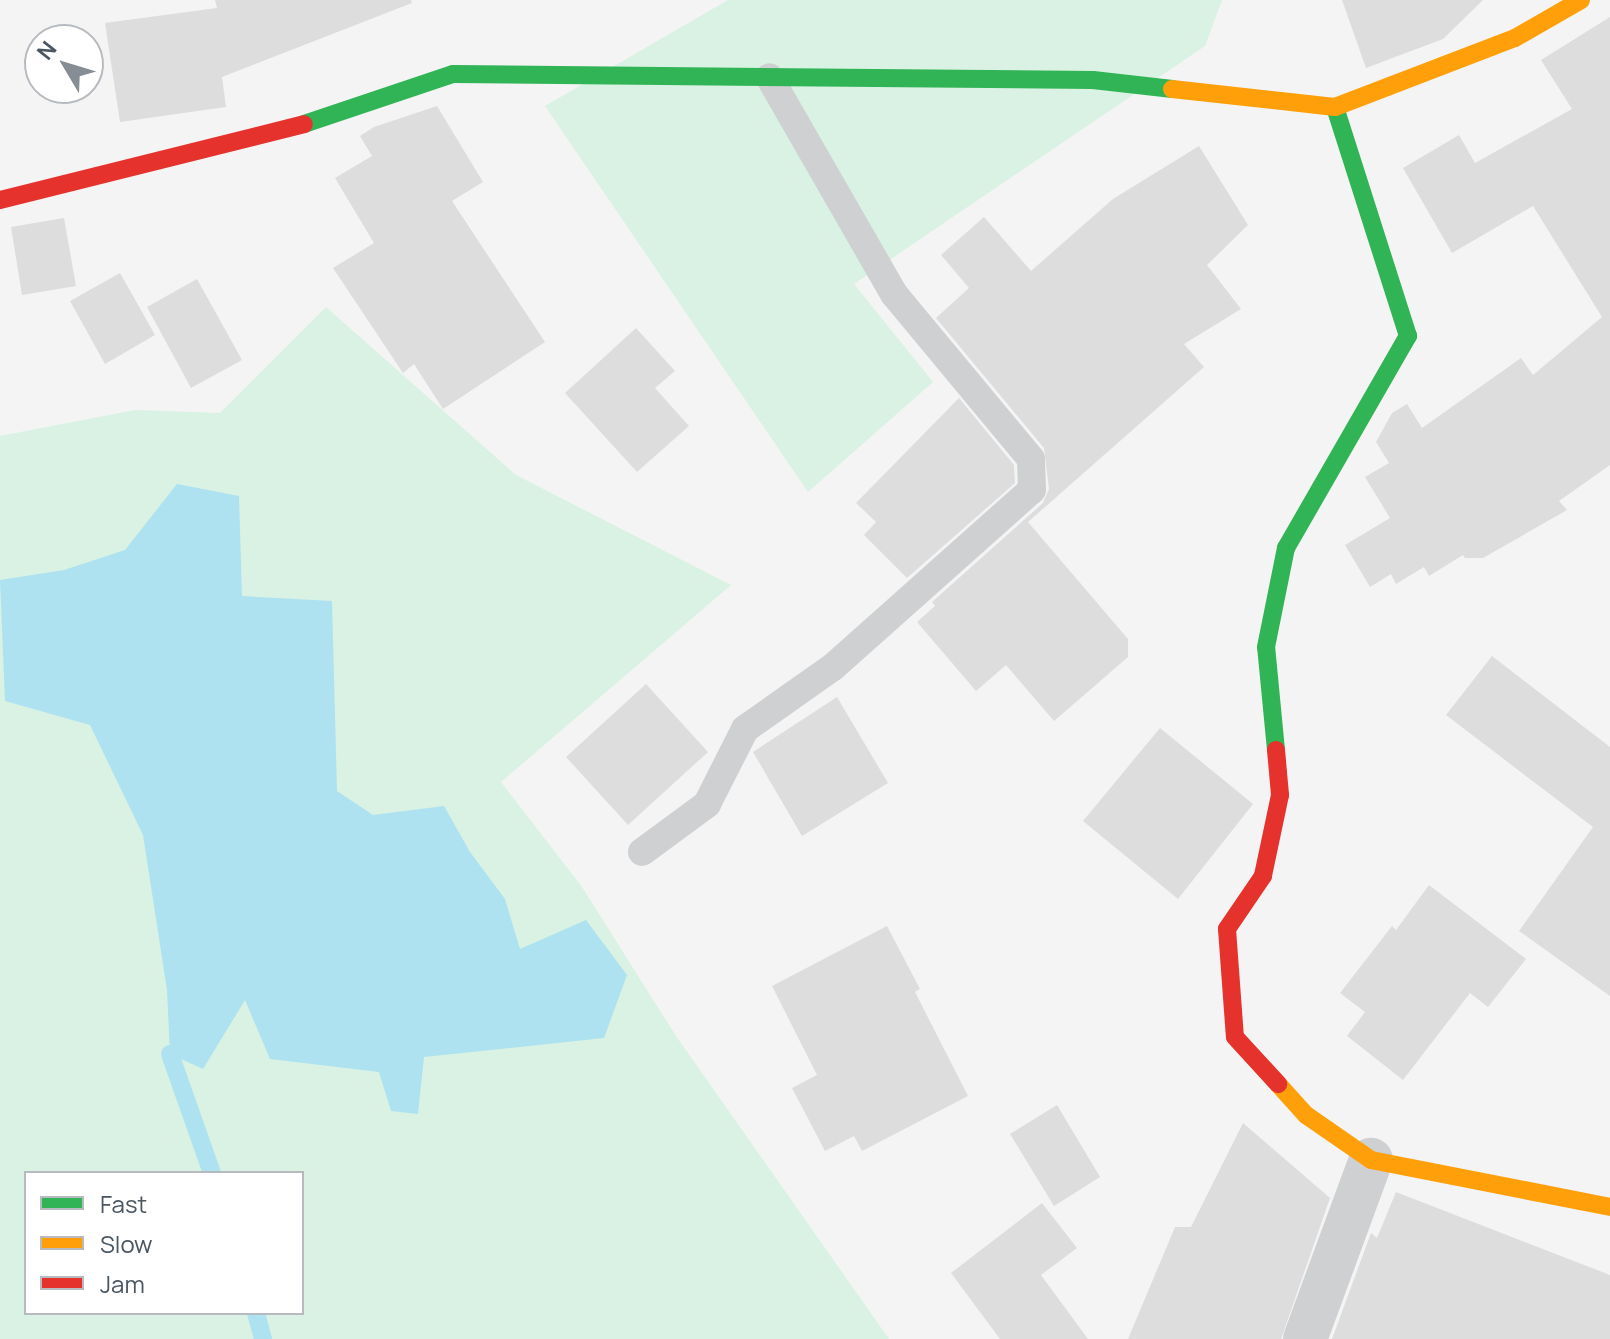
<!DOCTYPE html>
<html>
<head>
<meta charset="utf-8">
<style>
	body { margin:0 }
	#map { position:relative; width:1610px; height:1339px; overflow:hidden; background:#f4f4f4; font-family:Manrope,sans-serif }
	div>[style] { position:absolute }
	.green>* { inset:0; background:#d9f2e3 }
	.water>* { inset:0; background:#aee2f0 }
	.stream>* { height:18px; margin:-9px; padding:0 9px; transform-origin:9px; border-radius:9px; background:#aee2f0 }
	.building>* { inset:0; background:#ddddde }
	.lane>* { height:28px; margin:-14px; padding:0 14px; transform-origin:14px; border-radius:14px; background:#ced0d2 }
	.street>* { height:44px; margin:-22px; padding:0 22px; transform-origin:22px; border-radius:22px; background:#ced0d2 }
	.fast>* { height:18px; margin:-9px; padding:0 9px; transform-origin:9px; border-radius:9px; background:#30b455 }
	.slow>* { height:18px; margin:-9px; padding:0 9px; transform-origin:9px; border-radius:9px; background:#ff9f0a }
	.jam>* { height:18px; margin:-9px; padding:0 9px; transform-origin:9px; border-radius:9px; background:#e5322d }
	span { translate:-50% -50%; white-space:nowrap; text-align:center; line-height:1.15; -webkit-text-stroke:6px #fff; paint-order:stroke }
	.legend { position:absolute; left:24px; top:1171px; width:280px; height:144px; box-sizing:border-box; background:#fff; border:2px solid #b7bbc0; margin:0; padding:10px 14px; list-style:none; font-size:24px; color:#4a5661 }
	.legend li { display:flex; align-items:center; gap:16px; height:40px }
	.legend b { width:40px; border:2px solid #b7bbc0 }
	.north { position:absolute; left:24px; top:24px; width:80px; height:80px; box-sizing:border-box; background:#fff; border:2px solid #b7bbc0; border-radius:50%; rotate:308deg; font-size:22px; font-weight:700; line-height:32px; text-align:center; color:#4a5661 }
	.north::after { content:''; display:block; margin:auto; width:28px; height:36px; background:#868d94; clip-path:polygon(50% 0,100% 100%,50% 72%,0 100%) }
</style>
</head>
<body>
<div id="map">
	<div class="green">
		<div style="clip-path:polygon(728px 0,1222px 0,1205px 46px,854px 284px,933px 382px,808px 492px,545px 106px)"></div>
		<div style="clip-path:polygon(evenodd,326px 307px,516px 475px,731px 585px,501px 782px,582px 887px,676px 1036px,889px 1339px,0 1339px,0 436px,135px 410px,220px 413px,326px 307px,26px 1173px,302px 1173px,302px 1313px,26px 1313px,26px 1173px)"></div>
	</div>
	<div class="water">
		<div style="clip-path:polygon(177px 484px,239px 496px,242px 596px,332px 601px,337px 791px,373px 815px,444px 806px,470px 852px,505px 899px,520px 949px,586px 920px,627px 975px,604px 1038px,424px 1057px,418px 1114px,391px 1111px,379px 1072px,270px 1059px,245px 1000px,203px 1069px,170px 1054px,167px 990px,143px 835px,90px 725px,5px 701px,0 580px,64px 570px,125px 550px)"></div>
	</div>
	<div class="stream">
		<div style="left:170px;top:1054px;width:126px;rotate:70.6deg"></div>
		<div style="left:256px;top:1313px;width:27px;rotate:75deg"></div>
	</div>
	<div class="building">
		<div style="clip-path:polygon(215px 0,411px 0,412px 3px,222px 77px,226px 107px,120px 122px,105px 23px,217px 8px)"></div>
		<div style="clip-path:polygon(1342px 0,1483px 0,1443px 39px,1366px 68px)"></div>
		<div style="clip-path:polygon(1610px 17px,1610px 465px,1559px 501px,1567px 510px,1483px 558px,1465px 558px,1463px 555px,1429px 576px,1424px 567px,1396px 584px,1391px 574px,1370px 587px,1345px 545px,1390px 518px,1365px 477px,1389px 463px,1376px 442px,1392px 413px,1407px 404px,1422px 428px,1521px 358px,1533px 375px,1602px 317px,1533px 206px,1452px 253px,1403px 168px,1459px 135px,1475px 163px,1572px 109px,1541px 60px)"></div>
		<div style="clip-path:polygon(437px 106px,483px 182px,452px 201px,545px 342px,443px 409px,414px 364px,403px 373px,333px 268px,374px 243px,335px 178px,372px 156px,360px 136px,374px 127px)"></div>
		<div style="clip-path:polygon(1199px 146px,1248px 225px,1207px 265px,1241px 309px,1184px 344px,1204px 367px,1028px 522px,1128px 639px,1128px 657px,1054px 721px,1006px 665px,976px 691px,917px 622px,935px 606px,932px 602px,1043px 503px,1049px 489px,1044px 448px,936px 318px,969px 288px,941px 255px,984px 217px,1031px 271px,1113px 199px)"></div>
		<div style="clip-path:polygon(64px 218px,76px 286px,22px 295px,11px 227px)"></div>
		<div style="clip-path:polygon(120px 273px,155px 335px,105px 364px,70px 301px)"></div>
		<div style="clip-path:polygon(197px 279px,242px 360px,191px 388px,147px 307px)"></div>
		<div style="clip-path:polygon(636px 328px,675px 371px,655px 388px,689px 426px,637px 472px,565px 393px)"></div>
		<div style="clip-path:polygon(959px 398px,1014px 465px,1015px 483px,907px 578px,864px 535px,876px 522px,856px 503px)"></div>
		<div style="clip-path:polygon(1492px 656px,1610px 747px,1610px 996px,1519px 931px,1593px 827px,1446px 715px)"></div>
		<div style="clip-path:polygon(646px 684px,708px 752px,628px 825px,566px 757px)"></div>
		<div style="clip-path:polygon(837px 697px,888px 783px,802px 836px,753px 752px)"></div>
		<div style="clip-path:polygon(1160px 728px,1253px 804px,1178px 899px,1083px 821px)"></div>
		<div style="clip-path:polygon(1429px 885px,1526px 959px,1488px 1007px,1470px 993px,1403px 1080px,1347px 1036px,1365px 1012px,1340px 993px,1392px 926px,1396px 930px)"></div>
		<div style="clip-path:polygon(887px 926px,920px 989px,915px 992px,968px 1096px,862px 1151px,854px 1136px,825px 1151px,792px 1088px,817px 1075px,772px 986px)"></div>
		<div style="clip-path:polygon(1057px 1105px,1100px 1177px,1054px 1206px,1010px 1134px)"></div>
		<div style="clip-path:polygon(1243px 1123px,1330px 1198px,1281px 1339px,1128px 1339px,1175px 1227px,1191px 1227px)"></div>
		<div style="clip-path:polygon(1396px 1192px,1610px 1275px,1610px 1339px,1332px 1339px,1371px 1233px,1377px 1238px)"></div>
		<div style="clip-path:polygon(1042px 1203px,1077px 1248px,1041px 1275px,1088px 1339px,1000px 1339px,951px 1273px)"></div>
	</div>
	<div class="lane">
		<div style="left:642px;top:852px;width:81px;rotate:-36.4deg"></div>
		<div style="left:707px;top:804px;width:84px;rotate:-63.1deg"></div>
		<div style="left:745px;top:729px;width:108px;rotate:-35.2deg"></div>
		<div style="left:833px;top:667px;width:266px;rotate:-41.7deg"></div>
		<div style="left:1032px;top:490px;width:31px;rotate:-92deg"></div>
		<div style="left:1031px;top:459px;width:214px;rotate:-129.7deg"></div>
		<div style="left:894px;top:294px;width:250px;rotate:-119.9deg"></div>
	</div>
	<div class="street">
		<div style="left:1305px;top:1339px;width:191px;rotate:-69.8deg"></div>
	</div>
	<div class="fast">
		<div style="left:304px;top:124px;width:157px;rotate:-18.6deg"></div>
		<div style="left:453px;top:74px;width:640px;rotate:0.54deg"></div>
		<div style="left:1093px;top:80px;width:80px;rotate:6.5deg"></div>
		<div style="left:1276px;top:750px;width:103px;rotate:-95.5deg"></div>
		<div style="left:1266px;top:647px;width:101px;rotate:-78.6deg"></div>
		<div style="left:1286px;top:548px;width:245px;rotate:-60.1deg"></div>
		<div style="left:1408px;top:336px;width:240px;rotate:-107.7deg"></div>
	</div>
	<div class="slow">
		<div style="left:1172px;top:89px;width:164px;rotate:6.3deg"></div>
		<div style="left:1335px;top:107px;width:193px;rotate:-21deg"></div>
		<div style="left:1515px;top:38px;width:76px;rotate:-29.9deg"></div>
		<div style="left:1278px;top:1084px;width:42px;rotate:47.9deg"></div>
		<div style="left:1306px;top:1115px;width:79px;rotate:34.7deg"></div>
		<div style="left:1371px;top:1160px;width:244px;rotate:11.1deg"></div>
	</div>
	<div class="jam">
		<div style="left:0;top:200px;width:313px;rotate:-14deg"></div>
		<div style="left:1276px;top:750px;width:45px;rotate:84.9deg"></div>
		<div style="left:1280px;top:795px;width:83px;rotate:101.9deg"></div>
		<div style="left:1263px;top:876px;width:64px;rotate:124.2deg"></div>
		<div style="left:1227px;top:929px;width:108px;rotate:85.8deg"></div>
		<div style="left:1235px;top:1037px;width:64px;rotate:47.5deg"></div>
	</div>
	<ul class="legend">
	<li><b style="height:10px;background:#30b455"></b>Fast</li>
	<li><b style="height:10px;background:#ff9f0a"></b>Slow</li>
	<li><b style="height:10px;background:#e5322d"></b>Jam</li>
	</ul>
	<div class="north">N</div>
</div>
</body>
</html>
